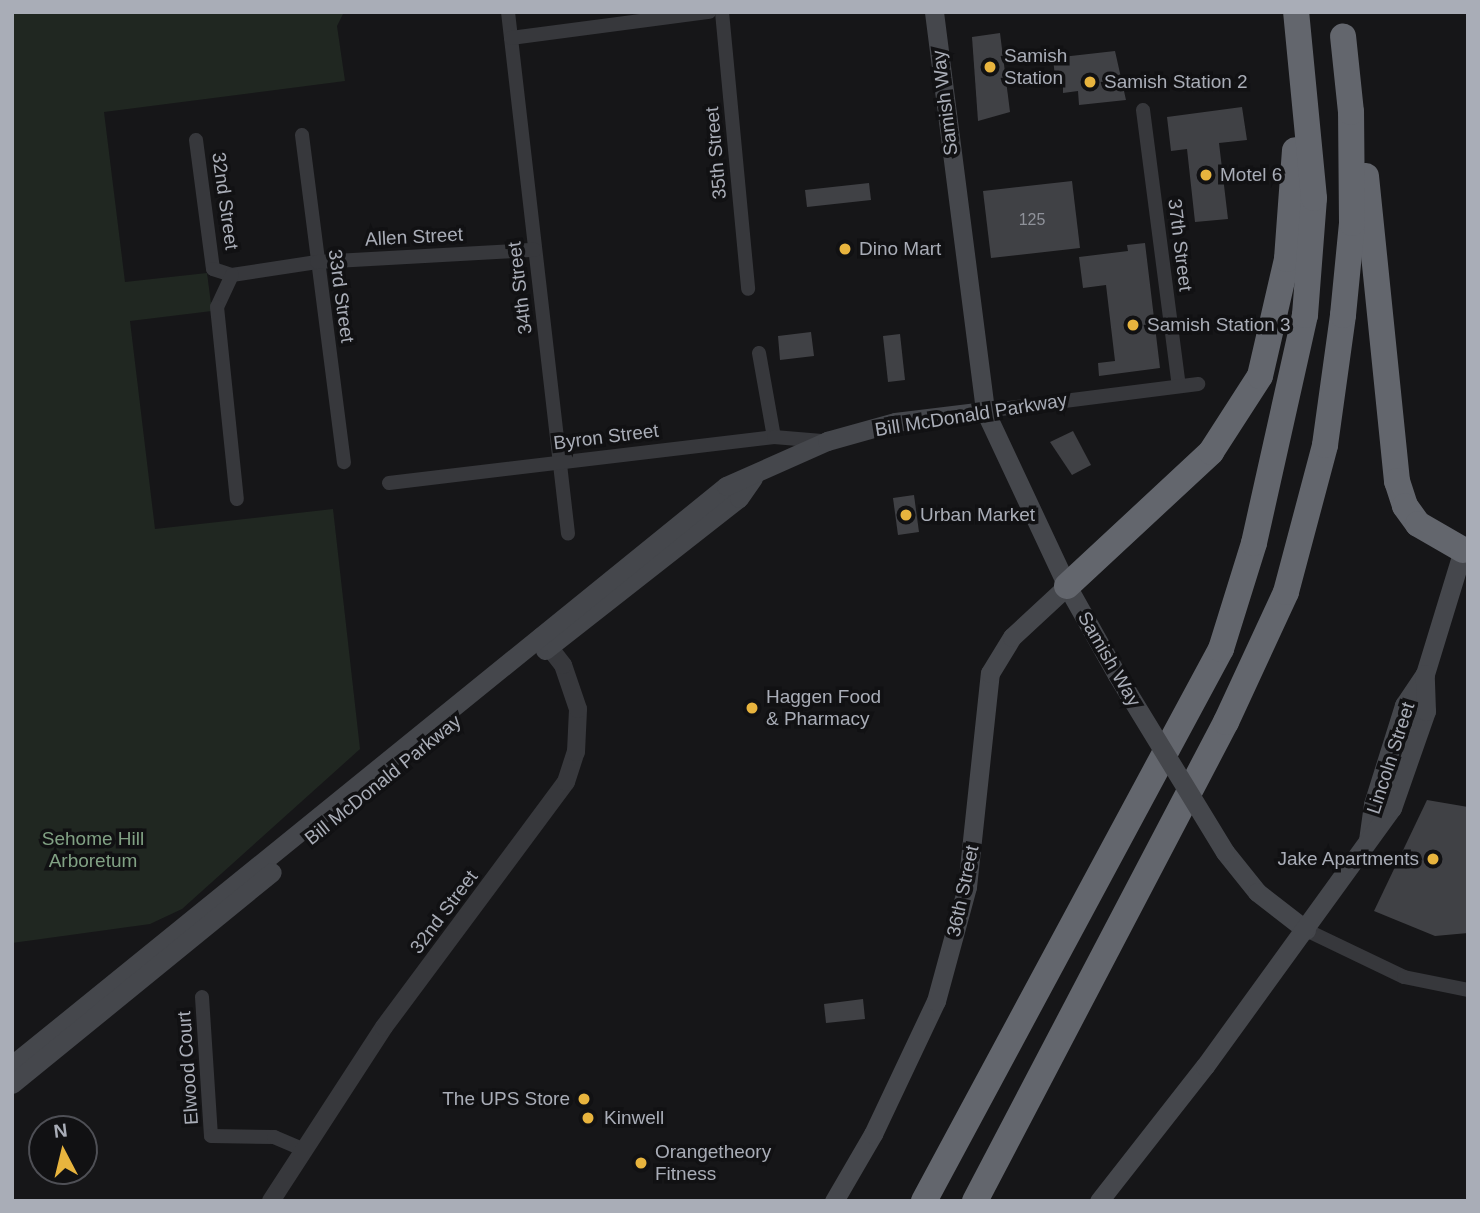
<!DOCTYPE html>
<html>
<head>
<meta charset="utf-8">
<style>
	body { margin:0 }
	#map { position:relative; width:1480px; height:1213px; overflow:hidden; background:#161618; font-family:Helvetica,sans-serif }
	div>[style] { position:absolute }
	.green>* { inset:0; background:#202721 }
	.building>* { inset:0; background:#404145 }
	.minor>* { height:14px; margin:-7px; padding:0 7px; transform-origin:7px; border-radius:7px; background:#37383c }
	.tertiary>* { height:18px; margin:-9px; padding:0 9px; transform-origin:9px; border-radius:9px; background:#37383c }
	.secondary>* { height:19px; margin:-9.5px; padding:0 9.5px; transform-origin:9.5px; border-radius:9.5px; background:#45474c }
	.motorway>* { height:26px; margin:-13px; padding:0 13px; transform-origin:13px; border-radius:13px; background:#63666d }
	.secondary-bridge>* { height:19px; margin:-9.5px; padding:0 9.5px; transform-origin:9.5px; border-radius:9.5px; background:#45474c }
	.dots>* { width:19px; height:19px; translate:-50% -50%; box-sizing:border-box; border:4px solid #111113; border-radius:50% }
	span { translate:-50% -50%; white-space:nowrap; text-align:center; line-height:1.15; -webkit-text-stroke:7px #111113; paint-order:stroke }
	.number-label { font-size:16px; color:#8f929a }
	.number-label span { -webkit-text-stroke-width:0 }
	.poi-label { font-size:19px; color:#a9adb7 }
	.left { translate:0 -50%; text-align:left }
	.right { translate:-100% -50%; text-align:right }
	.street-label { font-size:19px; color:#a9adb7 }
	.park-label { font-size:19px; color:#81a184 }
	.frame { position:absolute; inset:0; border:14px solid #a9adb7; pointer-events:none }
	.north { position:absolute; left:28px; top:1115px; width:70px; height:70px; box-sizing:border-box; background:#111113; border:2px solid #4e4f55; border-radius:50%; rotate:353deg; font-size:19px; font-weight:700; line-height:28px; text-align:center; color:#a9adb7 }
	.north::after { content:''; display:block; margin:auto; width:24px; height:32px; background:#e8b43e; clip-path:polygon(50% 0,100% 100%,50% 72%,0 100%) }
</style>
</head>
<body>
<div id="map">
	<div class="green">
		<div style="clip-path:polygon(12px 12px,344px 12px,337px 26px,345px 81px,104px 112px,125px 282px,207px 273px,212px 311px,130px 321px,155px 529px,333px 509px,360px 749px,182px 909px,150px 924px,12px 943px)"></div>
	</div>
	<div class="building">
		<div style="clip-path:polygon(1000px 33px,1010px 112px,978px 121px,972px 37px)"></div>
		<div style="clip-path:polygon(1115px 51px,1126px 100px,1079px 105px,1078px 91px,1063px 93px,1063px 86px,1056px 87px,1053px 58px)"></div>
		<div style="clip-path:polygon(1242px 107px,1247px 140px,1219px 143px,1228px 219px,1195px 222px,1187px 149px,1171px 151px,1167px 117px)"></div>
		<div style="clip-path:polygon(1072px 181px,1080px 248px,991px 258px,983px 191px)"></div>
		<div style="clip-path:polygon(869px 183px,871px 200px,807px 207px,805px 190px)"></div>
		<div style="clip-path:polygon(1145px 243px,1160px 368px,1099px 376px,1098px 363px,1115px 361px,1106px 285px,1083px 288px,1079px 257px,1128px 251px,1127px 245px)"></div>
		<div style="clip-path:polygon(811px 332px,814px 356px,780px 360px,778px 336px)"></div>
		<div style="clip-path:polygon(900px 334px,905px 380px,888px 382px,883px 336px)"></div>
		<div style="clip-path:polygon(1073px 431px,1091px 465px,1072px 475px,1050px 442px)"></div>
		<div style="clip-path:polygon(914px 495px,919px 532px,898px 535px,893px 498px)"></div>
		<div style="clip-path:polygon(1427px 800px,1468px 807px,1468px 933px,1435px 936px,1374px 911px)"></div>
		<div style="clip-path:polygon(863px 999px,865px 1019px,826px 1023px,824px 1004px)"></div>
	</div>
	<div class="minor">
		<div style="left:508px;top:12px;width:525px;rotate:83.44deg"></div>
		<div style="left:722px;top:12px;width:278px;rotate:84.6deg"></div>
		<div style="left:511px;top:38px;width:200px;rotate:-7.5deg"></div>
		<div style="left:1143px;top:110px;width:278px;rotate:82.6deg"></div>
		<div style="left:302px;top:135px;width:330px;rotate:82.7deg"></div>
		<div style="left:196px;top:140px;width:130px;rotate:82.5deg"></div>
		<div style="left:213px;top:269px;width:20px;rotate:18deg"></div>
		<div style="left:232px;top:275px;width:86px;rotate:-8.7deg"></div>
		<div style="left:317px;top:262px;width:218px;rotate:-3.2deg"></div>
		<div style="left:232px;top:275px;width:35px;rotate:115deg"></div>
		<div style="left:217px;top:307px;width:193px;rotate:84.1deg"></div>
		<div style="left:759px;top:353px;width:85px;rotate:79.9deg"></div>
		<div style="left:985px;top:411px;width:215px;rotate:-7.2deg"></div>
		<div style="left:389px;top:483px;width:388px;rotate:-6.8deg"></div>
		<div style="left:774px;top:437px;width:48px;rotate:4.8deg"></div>
		<div style="left:1306px;top:930px;width:109px;rotate:25.6deg"></div>
		<div style="left:1404px;top:977px;width:65px;rotate:11.5deg"></div>
		<div style="left:202px;top:997px;width:139px;rotate:86.3deg"></div>
		<div style="left:211px;top:1136px;width:63px;rotate:0.9deg"></div>
		<div style="left:274px;top:1137px;width:30px;rotate:23deg"></div>
	</div>
	<div class="tertiary">
		<div style="left:271px;top:1201px;width:207px;rotate:-57deg"></div>
		<div style="left:384px;top:1027px;width:305px;rotate:-53.4deg"></div>
		<div style="left:566px;top:782px;width:32px;rotate:-72deg"></div>
		<div style="left:576px;top:752px;width:43px;rotate:-87.3deg"></div>
		<div style="left:578px;top:709px;width:46px;rotate:-108.8deg"></div>
		<div style="left:563px;top:665px;width:36px;rotate:-128deg"></div>
	</div>
	<div class="secondary">
		<div style="left:934px;top:12px;width:402px;rotate:82.7deg"></div>
		<div style="left:985px;top:411px;width:193px;rotate:64.9deg"></div>
		<div style="left:1067px;top:586px;width:102px;rotate:60.7deg"></div>
		<div style="left:545px;top:650px;width:246px;rotate:-38.1deg"></div>
		<div style="left:739px;top:498px;width:24px;rotate:-55deg"></div>
		<div style="left:1368px;top:840px;width:36px;rotate:-82deg"></div>
		<div style="left:1373px;top:804px;width:104px;rotate:-72.6deg"></div>
		<div style="left:1404px;top:705px;width:37px;rotate:-56deg"></div>
		<div style="left:1425px;top:674px;width:130px;rotate:-73deg"></div>
		<div style="left:1225px;top:852px;width:51px;rotate:51.3deg"></div>
		<div style="left:1257px;top:892px;width:62px;rotate:37.8deg"></div>
		<div style="left:12px;top:1065px;width:919px;rotate:-39.04deg"></div>
		<div style="left:726px;top:486px;width:111px;rotate:-24deg"></div>
		<div style="left:827px;top:441px;width:71px;rotate:-15.6deg"></div>
		<div style="left:895px;top:422px;width:91px;rotate:-7deg"></div>
		<div style="left:12px;top:1084px;width:335px;rotate:-39.2deg"></div>
		<div style="left:834px;top:1201px;width:78px;rotate:-59.8deg"></div>
		<div style="left:873px;top:1134px;width:147px;rotate:-64.7deg"></div>
		<div style="left:936px;top:1001px;width:118px;rotate:-74.8deg"></div>
		<div style="left:967px;top:887px;width:215px;rotate:-83.9deg"></div>
		<div style="left:990px;top:673px;width:42px;rotate:-58.6deg"></div>
		<div style="left:1012px;top:637px;width:75px;rotate:-42.8deg"></div>
		<div style="left:1099px;top:1201px;width:172px;rotate:-51.9deg"></div>
		<div style="left:1205px;top:1066px;width:319px;rotate:-54.1deg"></div>
		<div style="left:1392px;top:808px;width:103px;rotate:-70.7deg"></div>
		<div style="left:1426px;top:711px;width:37px;rotate:-92deg"></div>
	</div>
	<div class="motorway">
		<div style="left:1366px;top:176px;width:307px;rotate:84.2deg"></div>
		<div style="left:1397px;top:481px;width:26px;rotate:72deg"></div>
		<div style="left:1405px;top:506px;width:22px;rotate:54deg"></div>
		<div style="left:1418px;top:524px;width:52px;rotate:30deg"></div>
		<div style="left:1067px;top:586px;width:197px;rotate:-42.9deg"></div>
		<div style="left:1211px;top:452px;width:90px;rotate:-57.2deg"></div>
		<div style="left:1260px;top:376px;width:120px;rotate:-77deg"></div>
		<div style="left:1287px;top:259px;width:109px;rotate:-85.8deg"></div>
		<div style="left:924px;top:1201px;width:627px;rotate:-61.72deg"></div>
		<div style="left:1221px;top:649px;width:111px;rotate:-72.7deg"></div>
		<div style="left:1254px;top:543px;width:234px;rotate:-77.4deg"></div>
		<div style="left:1305px;top:315px;width:117px;rotate:-85.6deg"></div>
		<div style="left:1314px;top:198px;width:187px;rotate:-95.5deg"></div>
		<div style="left:975px;top:1201px;width:541px;rotate:-62.35deg"></div>
		<div style="left:1226px;top:722px;width:143px;rotate:-65.2deg"></div>
		<div style="left:1286px;top:592px;width:152px;rotate:-75.1deg"></div>
		<div style="left:1325px;top:445px;width:131px;rotate:-82.1deg"></div>
		<div style="left:1343px;top:315px;width:92px;rotate:-84.4deg"></div>
		<div style="left:1352px;top:223px;width:111px;rotate:-90.5deg"></div>
		<div style="left:1351px;top:112px;width:76px;rotate:-96deg"></div>
	</div>
	<div class="secondary-bridge">
		<div style="left:1117px;top:675px;width:207px;rotate:58.6deg"></div>
	</div>
	<div class="dots">
		<div style="left:990px;top:67px;background:#e8b43e"></div>
		<div style="left:1090px;top:82px;background:#e8b43e"></div>
		<div style="left:1206px;top:175px;background:#e8b43e"></div>
		<div style="left:845px;top:249px;background:#e8b43e"></div>
		<div style="left:1133px;top:325px;background:#e8b43e"></div>
		<div style="left:906px;top:515px;background:#e8b43e"></div>
		<div style="left:752px;top:708px;background:#e8b43e"></div>
		<div style="left:1433px;top:859px;background:#e8b43e"></div>
		<div style="left:584px;top:1099px;background:#e8b43e"></div>
		<div style="left:588px;top:1118px;background:#e8b43e"></div>
		<div style="left:641px;top:1163px;background:#e8b43e"></div>
	</div>
	<div class="number-label">
		<span style="left:1032px;top:220px">125</span>
	</div>
	<div class="poi-label">
		<span class="left" style="left:1004px;top:67px">Samish<br>Station</span>
		<span class="left" style="left:1104px;top:82px">Samish Station 2</span>
		<span class="left" style="left:1220px;top:175px">Motel 6</span>
		<span class="left" style="left:859px;top:249px">Dino Mart</span>
		<span class="left" style="left:1147px;top:325px">Samish Station 3</span>
		<span class="left" style="left:920px;top:515px">Urban Market</span>
		<span class="left" style="left:766px;top:708px">Haggen Food<br>&amp; Pharmacy</span>
		<span class="right" style="left:1419px;top:859px">Jake Apartments</span>
		<span class="right" style="left:570px;top:1099px">The UPS Store</span>
		<span class="left" style="left:604px;top:1118px">Kinwell</span>
		<span class="left" style="left:655px;top:1163px">Orangetheory<br>Fitness</span>
	</div>
	<div class="street-label">
		<span style="left:945px;top:103px;rotate:-97deg">Samish Way</span>
		<span style="left:716px;top:153px;rotate:-95deg">35th Street</span>
		<span style="left:225px;top:201px;rotate:82deg">32nd Street</span>
		<span style="left:414px;top:237px;rotate:-3deg">Allen Street</span>
		<span style="left:1180px;top:245px;rotate:83deg">37th Street</span>
		<span style="left:520px;top:288px;rotate:-97deg">34th Street</span>
		<span style="left:341px;top:296px;rotate:82deg">33rd Street</span>
		<span style="left:971px;top:415px;rotate:-9deg">Bill McDonald Parkway</span>
		<span style="left:606px;top:437px;rotate:-7deg">Byron Street</span>
		<span style="left:1109px;top:659px;rotate:60deg">Samish Way</span>
		<span style="left:1391px;top:758px;rotate:-72deg">Lincoln Street</span>
		<span style="left:383px;top:780px;rotate:-39deg">Bill McDonald Parkway</span>
		<span style="left:963px;top:891px;rotate:-78deg">36th Street</span>
		<span style="left:444px;top:912px;rotate:-53deg">32nd Street</span>
		<span style="left:188px;top:1068px;rotate:-94deg">Elwood Court</span>
	</div>
	<div class="park-label">
		<span style="left:93px;top:850px">Sehome Hill<br>Arboretum</span>
	</div>
	<div class="frame"></div>
	<div class="north">N</div>
</div>
</body>
</html>
